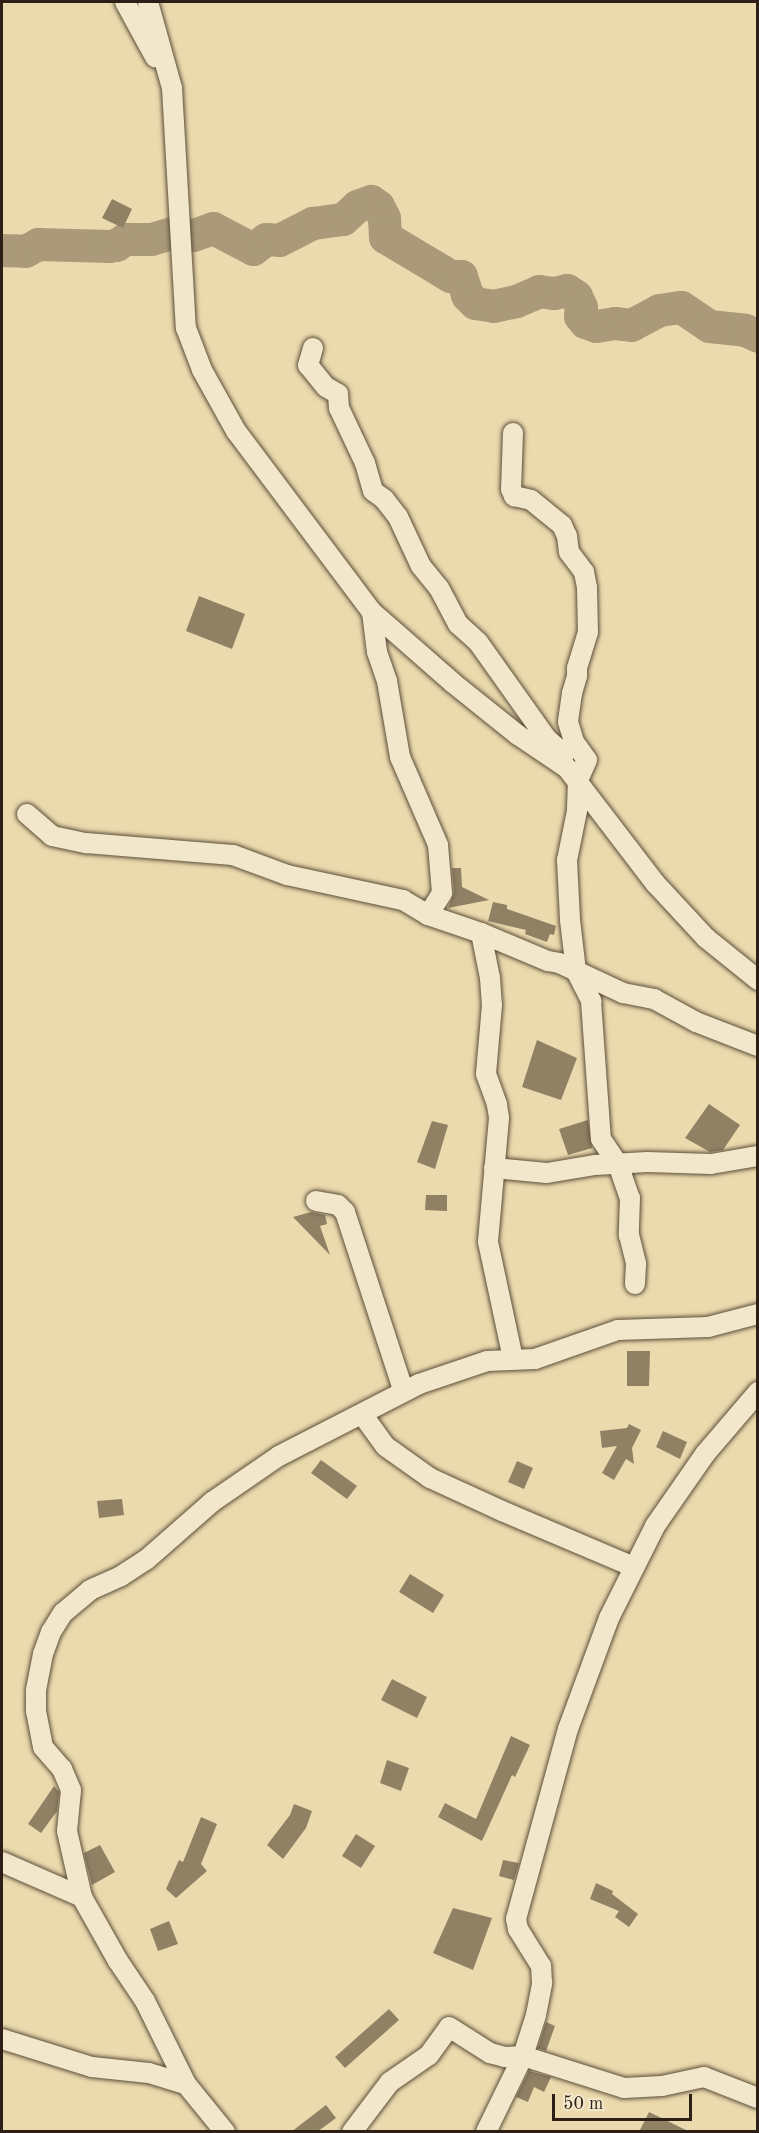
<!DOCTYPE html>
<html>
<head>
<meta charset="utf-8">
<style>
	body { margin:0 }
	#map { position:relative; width:759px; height:2133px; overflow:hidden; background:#ebdaad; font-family:"Old Standard TT",serif }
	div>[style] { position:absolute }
	.river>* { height:33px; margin:-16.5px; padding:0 16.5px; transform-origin:16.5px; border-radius:16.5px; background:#aa9a79 }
	.building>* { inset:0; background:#908064 }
	.roads { filter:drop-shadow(0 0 2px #5c4e3b) drop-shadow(0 0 2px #5c4e3b) }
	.street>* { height:20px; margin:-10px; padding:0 10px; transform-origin:10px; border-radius:10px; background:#f2e7ca }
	span { translate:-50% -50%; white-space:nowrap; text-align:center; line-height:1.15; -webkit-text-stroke:4.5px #f2e7ca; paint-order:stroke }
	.frame { position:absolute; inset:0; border:3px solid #2d1f15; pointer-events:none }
	.scale { position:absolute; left:552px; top:2094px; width:140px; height:27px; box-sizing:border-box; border:3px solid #2d1f15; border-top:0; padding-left:8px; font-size:18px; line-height:21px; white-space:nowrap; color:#2d1f15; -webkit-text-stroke:4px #f2e7ca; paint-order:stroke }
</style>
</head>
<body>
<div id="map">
	<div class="river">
		<div style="left:2px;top:250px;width:23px;rotate:2deg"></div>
		<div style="left:25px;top:251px;width:15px;rotate:-28deg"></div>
		<div style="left:38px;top:244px;width:71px;rotate:1.6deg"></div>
		<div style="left:109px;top:246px;width:7px;rotate:-8deg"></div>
		<div style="left:116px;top:245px;width:11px;rotate:-34deg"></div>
		<div style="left:125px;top:239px;width:26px"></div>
		<div style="left:151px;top:239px;width:22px;rotate:-16deg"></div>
		<div style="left:172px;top:233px;width:21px;rotate:5deg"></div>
		<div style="left:193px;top:235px;width:21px;rotate:-19deg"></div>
		<div style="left:213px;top:228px;width:45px;rotate:27.7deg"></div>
		<div style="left:253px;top:249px;width:16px;rotate:-38deg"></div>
		<div style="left:266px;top:239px;width:13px;rotate:4deg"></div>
		<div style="left:279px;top:240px;width:38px;rotate:-27deg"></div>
		<div style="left:313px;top:223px;width:30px;rotate:-8deg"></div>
		<div style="left:343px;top:219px;width:19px;rotate:-43deg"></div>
		<div style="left:357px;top:206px;width:15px;rotate:-20deg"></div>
		<div style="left:371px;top:201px;width:9px;rotate:36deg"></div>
		<div style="left:378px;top:206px;width:13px;rotate:63deg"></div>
		<div style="left:384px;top:218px;width:19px;rotate:87deg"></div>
		<div style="left:385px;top:237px;width:66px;rotate:30.8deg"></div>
		<div style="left:442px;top:271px;width:9px;rotate:32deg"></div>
		<div style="left:450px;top:276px;width:11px"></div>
		<div style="left:461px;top:276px;width:20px;rotate:72deg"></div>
		<div style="left:467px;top:295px;width:11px;rotate:45deg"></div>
		<div style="left:475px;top:303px;width:18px;rotate:9deg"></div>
		<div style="left:493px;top:306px;width:24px;rotate:-12deg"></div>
		<div style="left:516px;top:301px;width:25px;rotate:-23deg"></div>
		<div style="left:539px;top:291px;width:15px;rotate:8deg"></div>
		<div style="left:554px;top:293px;width:13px;rotate:-13deg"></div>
		<div style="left:567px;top:290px;width:11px;rotate:34deg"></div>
		<div style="left:576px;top:296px;width:12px;rotate:66deg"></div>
		<div style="left:581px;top:307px;width:9px;rotate:96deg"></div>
		<div style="left:580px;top:316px;width:8px;rotate:50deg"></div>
		<div style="left:585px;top:322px;width:12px;rotate:20deg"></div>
		<div style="left:596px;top:326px;width:19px;rotate:-9deg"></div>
		<div style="left:615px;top:323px;width:16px;rotate:7deg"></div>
		<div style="left:631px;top:325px;width:32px;rotate:-28deg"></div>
		<div style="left:659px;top:310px;width:22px;rotate:-8deg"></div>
		<div style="left:681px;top:307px;width:34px;rotate:34deg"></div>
		<div style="left:709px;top:326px;width:36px;rotate:6deg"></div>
		<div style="left:745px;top:330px;width:14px;rotate:25deg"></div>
	</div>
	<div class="building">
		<div style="clip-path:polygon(112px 199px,132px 209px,123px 228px,102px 218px)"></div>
		<div style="clip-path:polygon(199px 596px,245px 614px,232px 649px,186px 631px)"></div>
		<div style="clip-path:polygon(452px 868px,461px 868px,462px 887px,489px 900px,448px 908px,454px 893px)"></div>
		<div style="clip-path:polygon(493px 902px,507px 905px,507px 909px,556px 926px,554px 935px,550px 934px,547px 942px,525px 934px,526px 930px,488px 921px)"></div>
		<div style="clip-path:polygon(537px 1040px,577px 1058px,561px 1100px,522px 1087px)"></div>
		<div style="clip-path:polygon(709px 1104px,740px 1125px,723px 1150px,710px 1152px,685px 1138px)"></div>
		<div style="clip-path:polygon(588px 1120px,592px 1148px,568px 1155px,559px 1129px)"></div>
		<div style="clip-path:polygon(432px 1121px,448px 1125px,435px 1169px,417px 1162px)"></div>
		<div style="clip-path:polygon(426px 1195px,447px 1195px,447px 1211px,425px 1210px)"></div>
		<div style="clip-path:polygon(311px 1212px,325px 1215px,327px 1224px,320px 1226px,330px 1255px,293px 1217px)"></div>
		<div style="clip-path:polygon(627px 1351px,650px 1351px,649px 1386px,627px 1386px)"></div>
		<div style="clip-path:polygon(629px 1424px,641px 1430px,632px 1448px,634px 1464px,626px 1459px,614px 1480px,602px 1473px,617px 1446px,602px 1448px,600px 1431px,627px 1428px)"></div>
		<div style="clip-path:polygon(663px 1431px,687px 1442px,680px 1459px,656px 1447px)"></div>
		<div style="clip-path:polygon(321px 1460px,357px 1486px,347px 1499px,311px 1473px)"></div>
		<div style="clip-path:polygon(517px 1461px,533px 1468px,524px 1489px,508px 1482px)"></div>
		<div style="clip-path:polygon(122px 1499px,124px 1515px,99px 1518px,97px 1501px)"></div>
		<div style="clip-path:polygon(410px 1574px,444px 1595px,433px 1613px,399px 1592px)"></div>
		<div style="clip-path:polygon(392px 1679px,427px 1697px,417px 1718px,381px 1700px)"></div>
		<div style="clip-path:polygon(511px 1736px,530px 1745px,515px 1777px,512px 1775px,482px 1841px,438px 1817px,445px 1803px,476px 1819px)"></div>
		<div style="clip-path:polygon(387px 1760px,409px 1768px,401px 1791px,380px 1783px)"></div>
		<div style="clip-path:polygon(54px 1786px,59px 1792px,57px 1811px,41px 1833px,28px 1824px)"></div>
		<div style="clip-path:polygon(294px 1804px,312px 1811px,306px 1828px,283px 1859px,267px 1845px,290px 1815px)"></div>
		<div style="clip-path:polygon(201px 1817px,217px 1824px,201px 1864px,207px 1871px,176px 1898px,166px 1889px,179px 1860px,183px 1862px)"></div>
		<div style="clip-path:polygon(356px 1834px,375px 1846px,361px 1868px,342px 1856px)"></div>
		<div style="clip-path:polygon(100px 1845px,115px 1872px,92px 1885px,84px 1853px)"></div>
		<div style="clip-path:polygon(503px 1860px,519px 1863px,514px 1880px,499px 1876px)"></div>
		<div style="clip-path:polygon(596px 1883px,613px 1891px,612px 1894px,638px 1914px,629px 1927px,615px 1917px,619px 1911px,590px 1899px)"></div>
		<div style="clip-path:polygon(453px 1908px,492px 1918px,473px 1970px,433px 1953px)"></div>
		<div style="clip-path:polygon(169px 1921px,178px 1944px,158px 1951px,150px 1929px)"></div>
		<div style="clip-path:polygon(389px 2009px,399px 2020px,345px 2068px,335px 2057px)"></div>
		<div style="clip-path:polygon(546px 2022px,555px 2026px,546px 2051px,538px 2048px)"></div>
		<div style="clip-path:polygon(529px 2071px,551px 2077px,544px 2092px,534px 2087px,528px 2102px,516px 2097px)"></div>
		<div style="clip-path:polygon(326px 2105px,336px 2118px,317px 2132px,291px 2132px)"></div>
		<div style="clip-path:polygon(649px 2112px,690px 2132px,639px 2132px)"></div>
	</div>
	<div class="roads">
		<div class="street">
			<div style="left:125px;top:2px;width:63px;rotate:61.4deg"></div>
			<div style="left:148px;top:2px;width:89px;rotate:74.4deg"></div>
			<div style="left:172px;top:88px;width:240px;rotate:86.7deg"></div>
			<div style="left:186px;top:328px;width:45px;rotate:69.1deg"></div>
			<div style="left:202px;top:370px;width:70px;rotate:60.9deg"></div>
			<div style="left:236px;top:431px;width:226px;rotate:53.1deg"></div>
			<div style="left:372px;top:612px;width:108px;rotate:41.2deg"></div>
			<div style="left:453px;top:683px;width:83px;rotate:38.7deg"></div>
			<div style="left:518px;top:735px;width:59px;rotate:34deg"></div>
			<div style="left:567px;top:768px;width:145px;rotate:52.6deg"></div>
			<div style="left:655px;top:883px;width:75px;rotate:47.2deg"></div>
			<div style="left:706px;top:938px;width:67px;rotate:38.9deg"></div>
			<div style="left:313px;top:348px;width:18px;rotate:106deg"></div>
			<div style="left:308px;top:365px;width:28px;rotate:51deg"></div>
			<div style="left:326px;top:387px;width:14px;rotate:30deg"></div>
			<div style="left:338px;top:394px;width:14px;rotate:86deg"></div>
			<div style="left:339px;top:408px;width:61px;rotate:64.7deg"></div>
			<div style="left:365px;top:463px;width:29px;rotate:74deg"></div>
			<div style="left:373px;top:491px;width:14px;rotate:36deg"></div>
			<div style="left:384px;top:499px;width:23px;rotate:52deg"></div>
			<div style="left:398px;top:517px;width:54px;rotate:64.9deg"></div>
			<div style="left:421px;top:566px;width:28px;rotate:51deg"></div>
			<div style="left:439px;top:588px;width:41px;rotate:62.2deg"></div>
			<div style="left:458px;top:624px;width:27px;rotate:42deg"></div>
			<div style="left:478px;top:642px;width:119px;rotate:54.6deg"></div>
			<div style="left:547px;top:739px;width:23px;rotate:41deg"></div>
			<div style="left:513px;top:433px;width:56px;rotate:92deg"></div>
			<div style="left:511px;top:489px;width:8px;rotate:67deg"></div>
			<div style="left:514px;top:496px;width:17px;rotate:13deg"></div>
			<div style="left:531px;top:500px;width:40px;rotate:39deg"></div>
			<div style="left:562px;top:525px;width:12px;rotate:66deg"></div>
			<div style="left:567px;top:536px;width:16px;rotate:83deg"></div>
			<div style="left:569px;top:552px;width:25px;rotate:53deg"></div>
			<div style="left:584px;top:572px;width:16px;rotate:79deg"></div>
			<div style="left:587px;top:588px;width:44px;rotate:88.7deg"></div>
			<div style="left:588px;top:632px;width:38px;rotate:107deg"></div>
			<div style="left:577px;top:668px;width:8px;rotate:90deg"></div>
			<div style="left:577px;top:676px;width:18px;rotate:106deg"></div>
			<div style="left:572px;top:693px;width:29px;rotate:98deg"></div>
			<div style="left:568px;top:722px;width:21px;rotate:73deg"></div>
			<div style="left:574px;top:742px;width:22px;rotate:54deg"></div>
			<div style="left:587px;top:760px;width:22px;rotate:114deg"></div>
			<div style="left:578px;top:780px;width:31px;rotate:92deg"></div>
			<div style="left:577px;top:811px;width:50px;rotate:101.5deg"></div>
			<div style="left:567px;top:860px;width:60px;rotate:87.1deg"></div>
			<div style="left:570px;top:920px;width:51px;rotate:83.3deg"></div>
			<div style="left:576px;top:971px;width:34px;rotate:63deg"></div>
			<div style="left:591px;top:1001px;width:138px;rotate:85.9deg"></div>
			<div style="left:601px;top:1139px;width:30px;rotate:56deg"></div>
			<div style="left:618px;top:1164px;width:36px;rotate:71deg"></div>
			<div style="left:630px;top:1198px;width:37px;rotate:92deg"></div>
			<div style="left:629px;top:1235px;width:30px;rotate:76deg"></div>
			<div style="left:636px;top:1264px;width:20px;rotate:93deg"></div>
			<div style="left:372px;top:612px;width:40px;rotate:82.9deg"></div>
			<div style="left:377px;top:652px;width:31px;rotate:71deg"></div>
			<div style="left:387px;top:681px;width:77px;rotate:80.3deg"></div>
			<div style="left:400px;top:757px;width:96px;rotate:66.6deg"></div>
			<div style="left:438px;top:845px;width:48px;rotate:85.2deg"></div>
			<div style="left:442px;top:893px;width:26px;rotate:122deg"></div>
			<div style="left:428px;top:915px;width:56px;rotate:18.8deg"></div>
			<div style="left:481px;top:933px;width:73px;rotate:22.7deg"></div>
			<div style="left:548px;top:961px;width:11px;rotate:10deg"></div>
			<div style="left:559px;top:963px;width:71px;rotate:25.1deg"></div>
			<div style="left:623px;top:993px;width:32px;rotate:11deg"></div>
			<div style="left:654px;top:999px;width:48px;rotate:28.7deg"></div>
			<div style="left:696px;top:1022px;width:66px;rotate:21.2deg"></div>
			<div style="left:27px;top:814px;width:33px;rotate:41deg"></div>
			<div style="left:52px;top:836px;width:35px;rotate:12deg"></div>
			<div style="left:86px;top:843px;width:147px;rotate:4.7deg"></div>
			<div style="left:233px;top:855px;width:58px;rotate:20.3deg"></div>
			<div style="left:287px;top:875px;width:119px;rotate:12.2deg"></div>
			<div style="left:403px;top:900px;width:29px;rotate:31deg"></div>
			<div style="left:481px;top:933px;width:46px;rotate:78.7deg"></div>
			<div style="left:490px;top:978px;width:27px;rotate:86deg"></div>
			<div style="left:492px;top:1005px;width:69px;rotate:95deg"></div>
			<div style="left:486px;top:1074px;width:33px;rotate:70deg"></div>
			<div style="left:497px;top:1105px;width:13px;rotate:81deg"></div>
			<div style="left:499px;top:1118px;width:124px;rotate:95.1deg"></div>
			<div style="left:488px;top:1242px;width:120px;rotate:77.9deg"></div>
			<div style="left:494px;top:1168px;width:53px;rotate:5.4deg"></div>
			<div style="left:547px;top:1173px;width:49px;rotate:-9.5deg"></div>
			<div style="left:595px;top:1165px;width:52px;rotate:-3.3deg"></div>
			<div style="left:647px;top:1162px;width:64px;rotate:1.8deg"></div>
			<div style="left:711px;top:1164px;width:48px;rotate:-9.7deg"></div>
			<div style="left:316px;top:1201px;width:22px;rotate:10deg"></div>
			<div style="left:338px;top:1205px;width:10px;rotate:45deg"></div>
			<div style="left:345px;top:1212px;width:189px;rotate:71.9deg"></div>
			<div style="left:362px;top:1414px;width:39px;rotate:54deg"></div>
			<div style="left:385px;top:1446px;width:55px;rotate:35.4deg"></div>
			<div style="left:430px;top:1478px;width:79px;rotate:24.6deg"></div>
			<div style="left:502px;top:1511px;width:143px;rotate:23deg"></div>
			<div style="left:2px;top:1862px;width:87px;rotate:23.6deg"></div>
			<div style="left:2px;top:2039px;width:94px;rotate:17.3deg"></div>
			<div style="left:92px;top:2067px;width:57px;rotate:6deg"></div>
			<div style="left:149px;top:2073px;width:39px;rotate:17deg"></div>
			<div style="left:225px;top:2132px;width:62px;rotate:-129.1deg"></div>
			<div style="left:186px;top:2084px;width:93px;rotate:-116.3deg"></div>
			<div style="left:145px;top:2001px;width:48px;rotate:-124deg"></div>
			<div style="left:118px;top:1961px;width:73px;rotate:-119.4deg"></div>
			<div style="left:82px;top:1897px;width:68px;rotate:-102.8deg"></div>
			<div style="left:67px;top:1831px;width:41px;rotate:-84.4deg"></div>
			<div style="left:71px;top:1790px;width:23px;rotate:-113deg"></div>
			<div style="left:62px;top:1769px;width:29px;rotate:-131deg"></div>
			<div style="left:43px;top:1747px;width:37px;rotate:-101deg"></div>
			<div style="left:36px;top:1711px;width:21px;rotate:-90deg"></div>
			<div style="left:36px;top:1690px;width:37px;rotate:-79deg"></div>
			<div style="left:43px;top:1654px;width:23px;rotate:-70deg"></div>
			<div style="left:51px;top:1632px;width:22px;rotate:-58deg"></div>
			<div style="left:63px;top:1613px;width:35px;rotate:-40deg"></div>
			<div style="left:90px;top:1590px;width:34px;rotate:-24deg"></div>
			<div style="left:121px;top:1576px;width:30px;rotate:-33deg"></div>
			<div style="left:146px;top:1560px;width:88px;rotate:-41.3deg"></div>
			<div style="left:212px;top:1502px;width:81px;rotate:-34.5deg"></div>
			<div style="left:279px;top:1456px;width:157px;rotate:-27.2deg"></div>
			<div style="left:419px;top:1384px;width:72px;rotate:-18.7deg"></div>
			<div style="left:487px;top:1361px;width:48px;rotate:-2.4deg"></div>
			<div style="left:535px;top:1359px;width:88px;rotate:-19.3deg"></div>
			<div style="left:618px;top:1330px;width:90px;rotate:-1.9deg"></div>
			<div style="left:708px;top:1327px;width:52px;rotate:-14.6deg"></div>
			<div style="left:352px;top:2132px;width:63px;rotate:-52.8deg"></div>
			<div style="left:390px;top:2082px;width:47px;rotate:-34.7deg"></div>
			<div style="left:429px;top:2055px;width:34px;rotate:-54deg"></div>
			<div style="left:449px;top:2027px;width:49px;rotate:32.4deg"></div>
			<div style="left:490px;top:2053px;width:16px;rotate:15deg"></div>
			<div style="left:505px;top:2057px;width:18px;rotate:-3deg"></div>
			<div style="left:523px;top:2056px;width:106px;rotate:17.6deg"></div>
			<div style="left:624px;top:2088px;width:38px;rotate:-3deg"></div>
			<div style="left:662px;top:2086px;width:43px;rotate:-12.1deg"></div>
			<div style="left:704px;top:2077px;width:58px;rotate:21.3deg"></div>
			<div style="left:486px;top:2132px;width:85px;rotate:-64deg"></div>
			<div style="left:523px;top:2056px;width:43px;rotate:-72.4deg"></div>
			<div style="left:536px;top:2015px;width:33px;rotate:-79deg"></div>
			<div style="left:542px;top:1983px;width:17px;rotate:-93deg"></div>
			<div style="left:541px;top:1966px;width:44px;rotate:-121.9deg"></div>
			<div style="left:518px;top:1929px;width:10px;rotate:-101deg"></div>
			<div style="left:516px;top:1919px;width:197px;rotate:-74.7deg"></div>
			<div style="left:568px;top:1729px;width:118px;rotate:-69.7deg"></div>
			<div style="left:609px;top:1618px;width:103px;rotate:-63.4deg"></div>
			<div style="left:655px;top:1526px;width:88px;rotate:-55.2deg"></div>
			<div style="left:705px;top:1454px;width:82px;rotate:-49.5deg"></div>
		</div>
	</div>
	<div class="frame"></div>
	<div class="scale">50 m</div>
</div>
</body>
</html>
